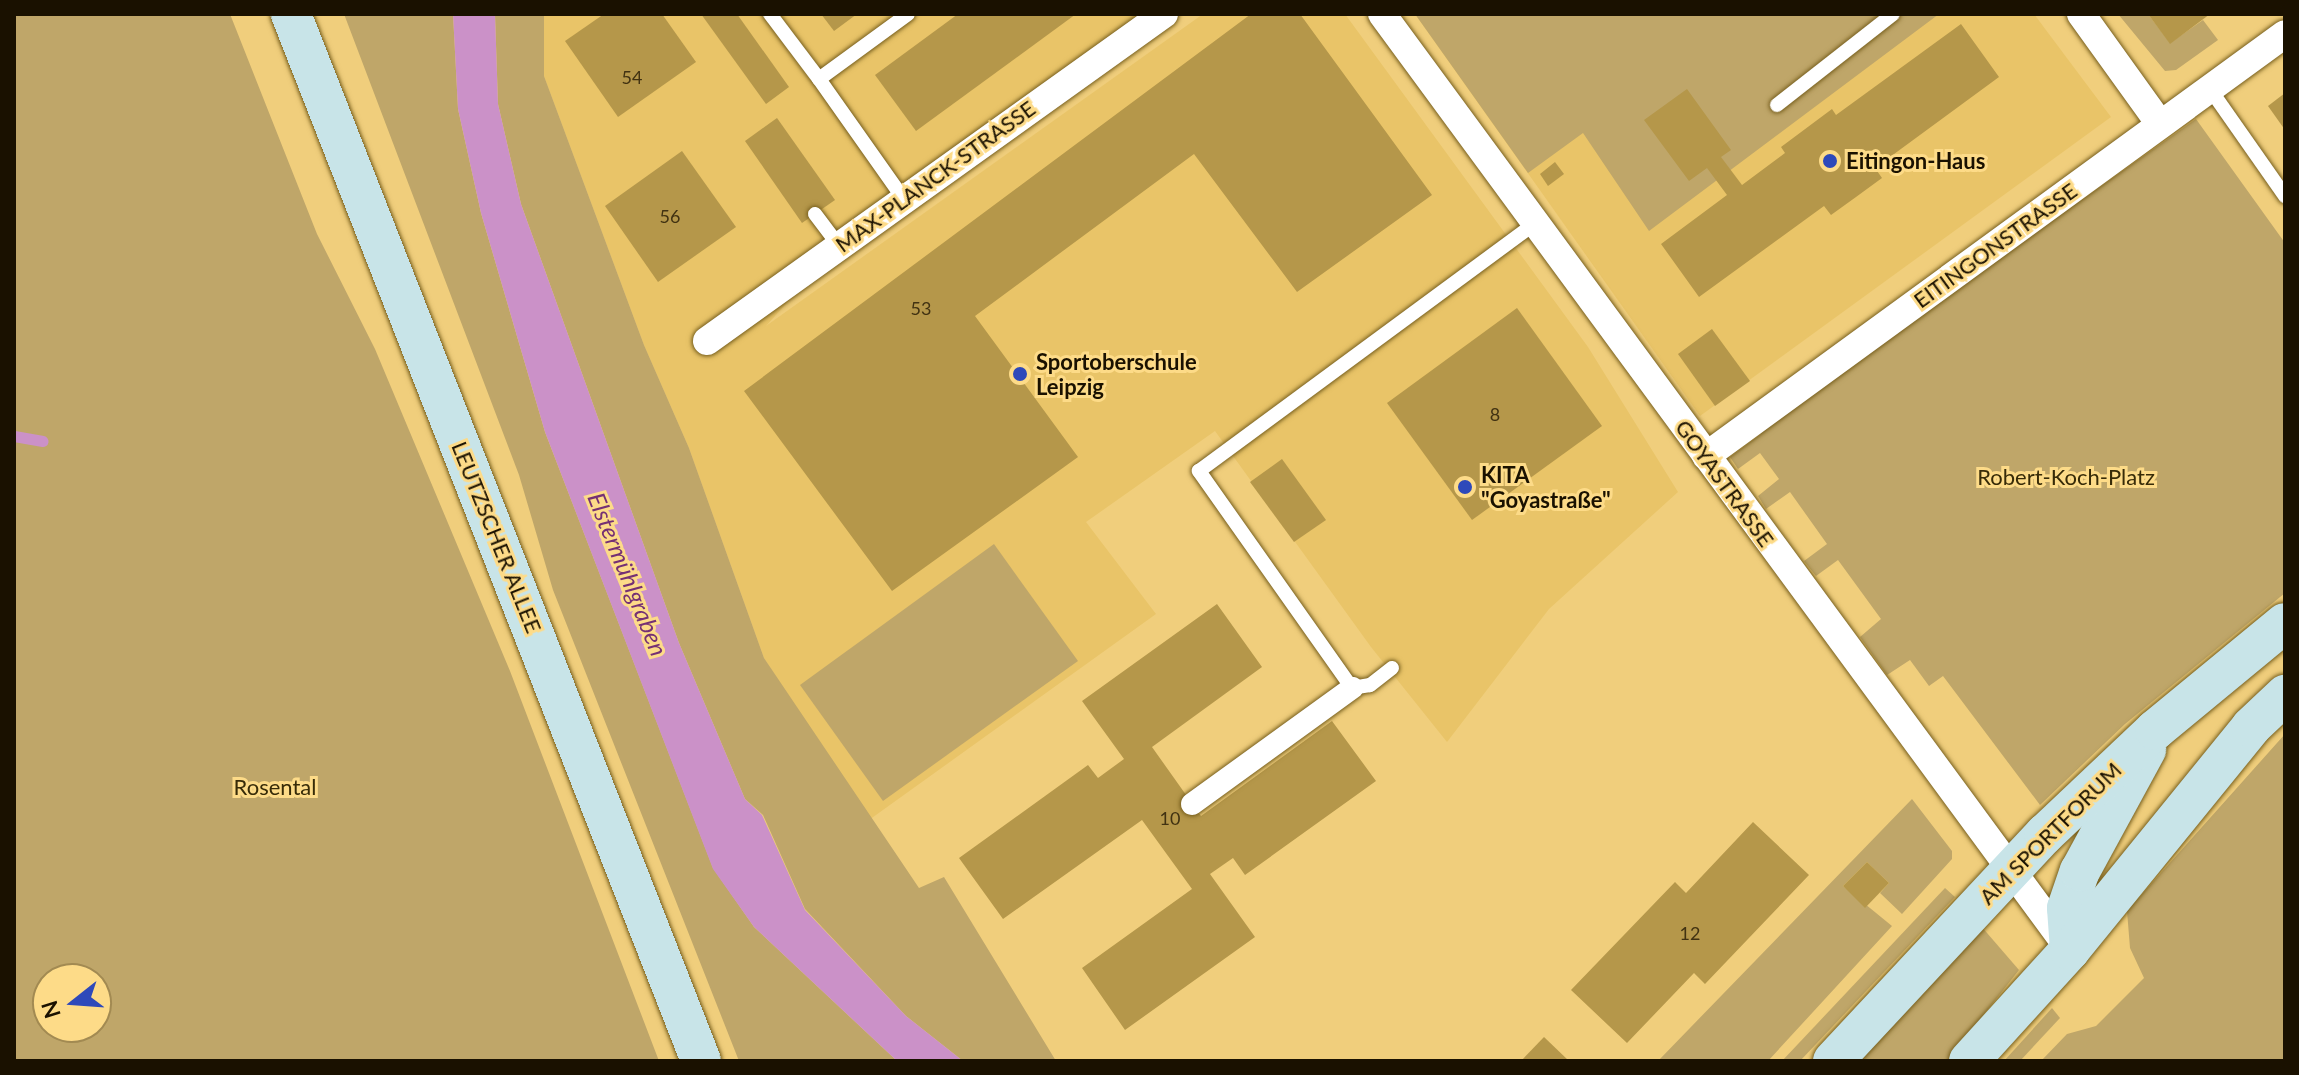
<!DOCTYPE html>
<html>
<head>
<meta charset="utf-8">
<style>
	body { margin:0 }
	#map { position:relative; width:2299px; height:1075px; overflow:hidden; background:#f0ce7c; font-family:Lato,sans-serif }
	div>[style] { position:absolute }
	.built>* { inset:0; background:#e9c468 }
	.green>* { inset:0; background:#bfa669 }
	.water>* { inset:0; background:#cb91c8 }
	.stream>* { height:11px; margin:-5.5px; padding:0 5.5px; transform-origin:5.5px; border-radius:5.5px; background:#cb91c8 }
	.building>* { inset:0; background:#b5974a }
	.roads { filter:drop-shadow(0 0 2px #775f1e) drop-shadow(0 0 2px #775f1e) }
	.service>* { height:14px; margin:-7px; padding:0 7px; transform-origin:7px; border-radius:7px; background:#fff }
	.pedestrian>* { height:22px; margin:-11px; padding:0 11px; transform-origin:11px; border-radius:11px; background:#fff }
	.minor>* { height:28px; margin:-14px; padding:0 14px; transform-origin:14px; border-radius:14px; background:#fff }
	.secondary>* { height:40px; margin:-20px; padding:0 20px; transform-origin:20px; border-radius:20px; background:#c8e4e8 }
	.dots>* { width:22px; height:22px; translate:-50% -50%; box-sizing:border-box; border:4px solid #fddb88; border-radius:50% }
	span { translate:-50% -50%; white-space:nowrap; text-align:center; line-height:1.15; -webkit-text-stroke:6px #fddb88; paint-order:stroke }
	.number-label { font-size:18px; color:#413212 }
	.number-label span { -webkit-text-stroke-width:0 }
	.poi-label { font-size:22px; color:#1a1100; font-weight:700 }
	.left { translate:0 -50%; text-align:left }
	.street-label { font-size:22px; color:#1a1100 }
	.park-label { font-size:22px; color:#372b08 }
	.water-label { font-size:24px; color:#753074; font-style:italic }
	.frame { position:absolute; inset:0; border:16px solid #1a1100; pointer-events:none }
	.north { position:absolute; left:32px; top:963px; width:80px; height:80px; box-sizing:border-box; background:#fddb88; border:2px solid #a28a52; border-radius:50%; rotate:253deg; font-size:22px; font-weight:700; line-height:32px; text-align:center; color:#1a1100 }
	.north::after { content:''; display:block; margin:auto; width:28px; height:36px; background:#2e49ba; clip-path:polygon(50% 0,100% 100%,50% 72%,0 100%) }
</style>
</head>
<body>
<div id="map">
	<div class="built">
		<div style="clip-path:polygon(544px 14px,1164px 14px,839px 245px,766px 326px,1203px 14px,1345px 14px,1588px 347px,1678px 492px,1549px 609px,1447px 742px,1371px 647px,1215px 431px,1086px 522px,1156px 614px,869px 820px,764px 658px,689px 448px,644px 345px,544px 76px)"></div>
		<div style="clip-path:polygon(1415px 14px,2034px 14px,2111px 117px,1700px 416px)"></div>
	</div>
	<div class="green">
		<div style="clip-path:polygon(evenodd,14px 14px,230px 14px,317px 234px,375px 349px,510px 671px,659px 1061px,14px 1061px,14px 14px,48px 979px,96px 979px,96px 1027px,48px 1027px,48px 979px)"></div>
		<div style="clip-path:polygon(344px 14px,453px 14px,458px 109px,481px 213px,545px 432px,713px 868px,754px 927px,897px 1061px,739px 1061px,553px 590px,519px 475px)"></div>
		<div style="clip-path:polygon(495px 14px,544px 14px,544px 76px,644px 345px,689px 448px,764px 658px,919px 888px,944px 877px,1056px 1061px,963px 1061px,906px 1016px,805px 909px,763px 815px,745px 799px,679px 643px,521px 204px,498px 104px)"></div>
		<div style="clip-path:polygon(1415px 14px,1939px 14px,1649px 231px,1583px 133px,1528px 173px)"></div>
		<div style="clip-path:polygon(2118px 14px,2148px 14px,2170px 43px,2203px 20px,2218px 40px,2176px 70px,2165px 71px)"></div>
		<div style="clip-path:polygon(2196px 119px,2285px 243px,2285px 593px,2125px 724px,2040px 805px,1943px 676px,1929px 686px,1910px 660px,1887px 675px,1860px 637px,1881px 619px,1838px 560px,1816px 576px,1804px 561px,1827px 544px,1790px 492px,1766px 509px,1758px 496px,1779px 479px,1760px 453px,1738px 469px,1730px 457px,1761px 434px,1758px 429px)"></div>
		<div style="clip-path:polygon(994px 544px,1078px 661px,883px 801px,800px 685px)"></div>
		<div style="clip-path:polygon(2285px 734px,2285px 1061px,2041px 1061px,2067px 1034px,2096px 1026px,2144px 978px,2130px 948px,2127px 911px)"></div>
		<div style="clip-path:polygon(1912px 799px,1952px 851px,1952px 859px,1902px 914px,1880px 893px,1889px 883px,1867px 862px,1843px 886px,1892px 926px,1768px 1061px,1658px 1061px)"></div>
		<div style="clip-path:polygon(1945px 888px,1955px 897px,1800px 1061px,1782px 1061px)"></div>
		<div style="clip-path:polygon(1981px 926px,2019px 970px,1947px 1061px,1855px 1061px)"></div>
		<div style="clip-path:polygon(2052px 1008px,2060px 1018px,2020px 1061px,2004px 1061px)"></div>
	</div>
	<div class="water">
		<div style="clip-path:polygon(453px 14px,495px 14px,498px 104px,521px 204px,679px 643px,745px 799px,762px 815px,805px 910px,906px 1016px,963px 1061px,897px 1061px,754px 927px,713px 869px,545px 432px,481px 213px,458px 109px)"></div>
	</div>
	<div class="stream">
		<div style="left:14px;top:436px;width:29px;rotate:10deg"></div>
	</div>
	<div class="building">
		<div style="clip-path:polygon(604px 14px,662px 14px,696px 62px,618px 117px,565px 41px)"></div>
		<div style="clip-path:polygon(701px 14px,737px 14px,789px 87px,766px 104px)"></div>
		<div style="clip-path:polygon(821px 14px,857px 14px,834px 31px)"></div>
		<div style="clip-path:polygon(958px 14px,1076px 14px,916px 131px,875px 75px)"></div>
		<div style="clip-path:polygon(1251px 14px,1300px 14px,1432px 195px,1297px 292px,1194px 154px,975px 316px,1078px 457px,892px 591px,744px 391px)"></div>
		<div style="clip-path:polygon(2148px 14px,2210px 14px,2170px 44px)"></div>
		<div style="clip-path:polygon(1961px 24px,1999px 77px,1875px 168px,1882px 178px,1856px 197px,1831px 215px,1824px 206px,1699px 297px,1661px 244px,1727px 195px,1707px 168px,1689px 181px,1644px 120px,1687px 89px,1731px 150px,1721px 157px,1742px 185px,1785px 153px,1781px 147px,1832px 109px,1836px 115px)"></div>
		<div style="clip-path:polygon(2285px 93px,2285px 130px,2268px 106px)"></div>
		<div style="clip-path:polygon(777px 118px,835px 200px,802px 223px,745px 141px)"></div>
		<div style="clip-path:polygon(682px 151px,736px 227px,658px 282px,605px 206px)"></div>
		<div style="clip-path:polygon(1555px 162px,1564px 174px,1548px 186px,1540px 174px)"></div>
		<div style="clip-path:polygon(1517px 308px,1602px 426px,1472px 520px,1387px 403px)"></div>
		<div style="clip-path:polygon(1712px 329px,1750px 381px,1715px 406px,1678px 354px)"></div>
		<div style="clip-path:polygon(1282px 459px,1326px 520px,1294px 542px,1250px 482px)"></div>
		<div style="clip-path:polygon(1217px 604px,1262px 667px,1152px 747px,1201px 816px,1332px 721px,1376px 781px,1245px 875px,1233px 858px,1210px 874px,1255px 937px,1125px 1030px,1082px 968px,1192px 889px,1142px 820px,1003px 919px,959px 858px,1088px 765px,1098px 778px,1124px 759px,1082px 701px)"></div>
		<div style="clip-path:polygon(1753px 822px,1809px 875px,1705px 984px,1694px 973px,1627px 1043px,1571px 990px,1675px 882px,1686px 893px)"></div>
		<div style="clip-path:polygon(1867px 862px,1889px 883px,1865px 908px,1843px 886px)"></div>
		<div style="clip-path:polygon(1544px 1037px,1569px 1061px,1521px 1061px)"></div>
	</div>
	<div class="roads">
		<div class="service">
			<div style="left:770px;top:14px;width:81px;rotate:53deg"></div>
			<div style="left:2210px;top:89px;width:131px;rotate:55deg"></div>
			<div style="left:1777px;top:105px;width:147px;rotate:-38.1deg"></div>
			<div style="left:903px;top:198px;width:146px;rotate:-125.2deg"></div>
			<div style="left:819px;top:79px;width:110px;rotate:-36.1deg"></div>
			<div style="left:815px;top:214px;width:39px;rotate:53deg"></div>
			<div style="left:1392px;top:668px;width:28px;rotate:142deg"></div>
			<div style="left:1370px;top:685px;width:18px;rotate:171deg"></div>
			<div style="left:1352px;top:688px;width:266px;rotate:-125.2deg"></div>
			<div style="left:1199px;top:471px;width:418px;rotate:-36.4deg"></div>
		</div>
		<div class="pedestrian">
			<div style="left:1192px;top:804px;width:198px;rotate:-35.9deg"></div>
		</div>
		<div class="minor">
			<div style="left:1382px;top:14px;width:1162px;rotate:53.68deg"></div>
			<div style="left:2081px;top:14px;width:135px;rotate:54.3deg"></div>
			<div style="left:707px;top:341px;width:562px;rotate:-35.59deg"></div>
			<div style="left:1706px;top:456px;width:716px;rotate:-36.09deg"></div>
		</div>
		<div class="secondary">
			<div style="left:291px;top:14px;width:1124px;rotate:68.61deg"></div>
			<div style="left:2070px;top:950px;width:42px;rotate:-94.1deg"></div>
			<div style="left:2067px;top:908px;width:39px;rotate:-71deg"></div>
			<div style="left:2080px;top:871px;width:138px;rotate:-61.4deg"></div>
			<div style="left:1833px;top:1061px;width:311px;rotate:-47deg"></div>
			<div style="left:2045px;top:834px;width:151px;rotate:-43.4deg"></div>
			<div style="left:2155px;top:730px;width:168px;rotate:-39.5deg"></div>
			<div style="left:1969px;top:1061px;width:150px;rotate:-47.7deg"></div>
			<div style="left:2070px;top:950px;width:287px;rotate:-50.9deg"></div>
			<div style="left:2251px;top:727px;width:47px;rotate:-43.3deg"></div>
		</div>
	</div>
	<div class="dots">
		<div style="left:1830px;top:161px;background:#2e49ba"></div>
		<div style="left:1020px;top:374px;background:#2e49ba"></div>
		<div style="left:1465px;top:487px;background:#2e49ba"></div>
	</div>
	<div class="number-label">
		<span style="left:632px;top:77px">54</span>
		<span style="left:670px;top:216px">56</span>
		<span style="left:921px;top:308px">53</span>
		<span style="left:1495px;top:414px">8</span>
		<span style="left:1170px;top:818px">10</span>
		<span style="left:1690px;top:933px">12</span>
	</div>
	<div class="poi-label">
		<span class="left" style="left:1846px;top:161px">Eitingon-Haus</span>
		<span class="left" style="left:1036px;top:374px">Sportoberschule<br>Leipzig</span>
		<span class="left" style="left:1481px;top:487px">KITA<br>"Goyastraße"</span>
	</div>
	<div class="street-label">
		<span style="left:935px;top:176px;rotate:-36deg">MAX-PLANCK-STRASSE</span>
		<span style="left:1995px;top:245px;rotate:-36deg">EITINGONSTRASSE</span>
		<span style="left:1725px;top:483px;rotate:54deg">GOYASTRASSE</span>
		<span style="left:497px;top:537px;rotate:68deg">LEUTZSCHER ALLEE</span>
		<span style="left:2050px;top:833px;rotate:-45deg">AM SPORTFORUM</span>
	</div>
	<div class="park-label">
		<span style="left:2066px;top:477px">Robert-Koch-Platz</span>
		<span style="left:275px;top:787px">Rosental</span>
	</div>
	<div class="water-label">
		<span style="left:628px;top:574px;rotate:68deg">Elstermühlgraben</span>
	</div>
	<div class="frame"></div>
	<div class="north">N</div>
</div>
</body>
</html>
